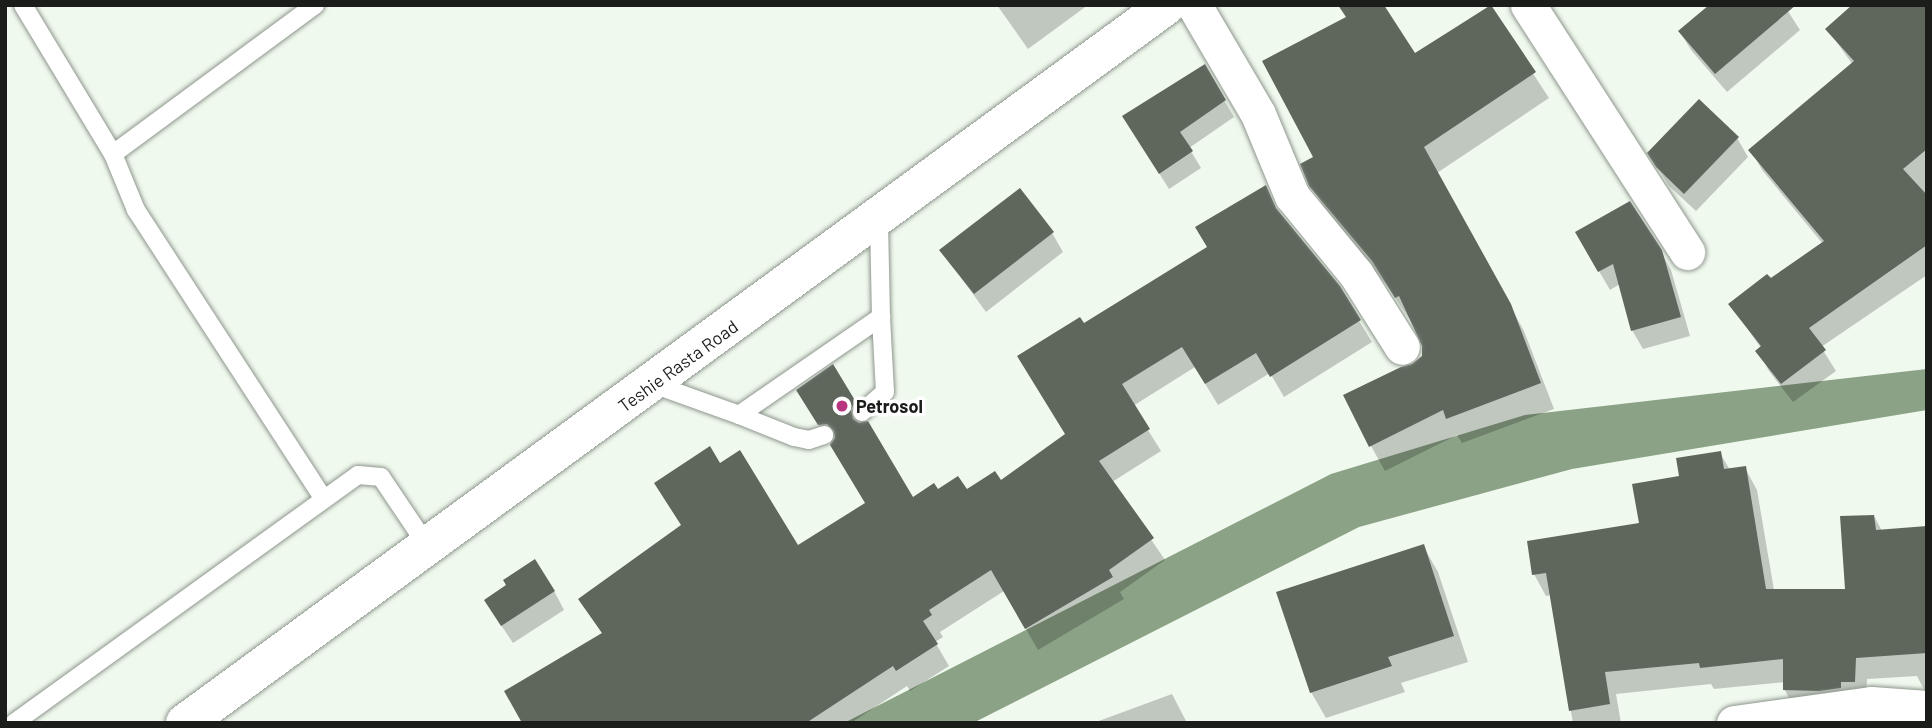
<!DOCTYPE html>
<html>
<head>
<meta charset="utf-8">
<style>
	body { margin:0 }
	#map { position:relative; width:1932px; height:728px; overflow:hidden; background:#f0f9ee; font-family:Barlow,sans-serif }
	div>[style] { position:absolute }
	.water>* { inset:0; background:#8ba286 }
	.shadow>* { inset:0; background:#0003 }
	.building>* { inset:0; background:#5f675d }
	.roads { filter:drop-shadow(0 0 2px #8e978d) drop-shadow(0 0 2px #8e978d) }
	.service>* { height:18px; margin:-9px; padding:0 9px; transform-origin:9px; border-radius:9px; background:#fff }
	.minor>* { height:35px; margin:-17.5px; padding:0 17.5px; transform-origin:17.5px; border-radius:17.5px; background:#fff }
	.secondary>* { height:38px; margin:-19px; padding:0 19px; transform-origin:19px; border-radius:19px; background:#fff }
	.dots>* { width:19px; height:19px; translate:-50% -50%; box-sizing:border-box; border:4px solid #fff; border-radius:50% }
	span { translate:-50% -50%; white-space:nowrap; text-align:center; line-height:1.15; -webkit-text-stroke:7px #fff; paint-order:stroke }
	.street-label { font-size:18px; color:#1a1d19 }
	.poi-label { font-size:18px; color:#1a1d19; font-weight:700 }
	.left { translate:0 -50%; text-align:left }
	.frame { position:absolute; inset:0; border:7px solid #1a1d19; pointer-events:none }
</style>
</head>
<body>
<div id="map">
	<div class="water">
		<div style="clip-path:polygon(1927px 369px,1927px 410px,1572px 469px,1359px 527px,973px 723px,844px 723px,1331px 474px,1525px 415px)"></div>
	</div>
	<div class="shadow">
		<div style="clip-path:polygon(997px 5px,1088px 5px,1028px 49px)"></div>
		<div style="clip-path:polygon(1784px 5px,1800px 30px,1727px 92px,1691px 50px,1680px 32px)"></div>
		<div style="clip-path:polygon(1927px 5px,1927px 275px,1821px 347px,1836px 371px,1793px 402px,1769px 371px,1758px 351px,1761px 348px,1730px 304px,1823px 244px,1762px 170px,1751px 150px,1853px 65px,1828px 30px)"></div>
		<div style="clip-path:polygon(1489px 6px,1549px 98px,1437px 173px,1524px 331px,1554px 409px,1462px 443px,1457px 435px,1385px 471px,1371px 446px,1413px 366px,1424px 357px,1421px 336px,1388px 287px,1326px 211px,1311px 185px,1315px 157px,1414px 55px)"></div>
		<div style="clip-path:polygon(1205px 67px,1234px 117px,1189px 148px,1201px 168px,1169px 189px,1134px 133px)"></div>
		<div style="clip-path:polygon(1737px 138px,1748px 157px,1696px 211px,1669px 186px,1649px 153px)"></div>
		<div style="clip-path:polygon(1265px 187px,1281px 217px,1359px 321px,1372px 342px,1284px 397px,1270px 373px,1218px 405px,1195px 367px,1133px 406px,1161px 451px,1112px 482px,1165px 560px,1120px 592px,1124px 599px,1038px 650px,1004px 591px,940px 632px,943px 637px,935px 642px,949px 666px,910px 691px,907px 686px,851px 723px,521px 723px,603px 635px,580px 599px,683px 526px,720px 465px,797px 547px,867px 504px,810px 411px,855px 403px,912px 499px,938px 491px,966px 492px,1001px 482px,1067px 435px,1083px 325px,1209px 247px)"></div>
		<div style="clip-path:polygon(1052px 233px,1063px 252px,986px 312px,941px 250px)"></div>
		<div style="clip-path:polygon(1577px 233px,1660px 250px,1671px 270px,1690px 336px,1643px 349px,1632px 330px,1620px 284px,1610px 290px)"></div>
		<div style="clip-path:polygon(1720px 453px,1730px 470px,1745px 468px,1757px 490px,1774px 590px,1847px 591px,1874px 516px,1882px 531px,1927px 528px,1927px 695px,1917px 676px,1867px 679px,1866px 703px,1797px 711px,1784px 689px,1785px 682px,1714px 689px,1711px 684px,1616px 694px,1621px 723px,1573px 723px,1551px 595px,1546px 596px,1534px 574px,1641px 525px,1681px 478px)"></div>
		<div style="clip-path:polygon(1423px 546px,1438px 572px,1468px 662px,1401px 683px,1405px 692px,1326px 718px,1311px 692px)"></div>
		<div style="clip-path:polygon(554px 591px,564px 610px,513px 643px,497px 619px)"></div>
		<div style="clip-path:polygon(1172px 694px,1187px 723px,1096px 722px)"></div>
	</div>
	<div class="building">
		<div style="clip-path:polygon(1338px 5px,1384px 5px,1415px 53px,1491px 5px,1536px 72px,1424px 147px,1511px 304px,1541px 383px,1446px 419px,1443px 410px,1369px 447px,1343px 395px,1401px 367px,1412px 364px,1422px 356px,1422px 346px,1399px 296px,1395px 298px,1372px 261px,1309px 186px,1300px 164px,1313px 157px,1262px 61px,1346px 17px)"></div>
		<div style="clip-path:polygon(1709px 5px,1796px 5px,1715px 74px,1678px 31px)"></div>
		<div style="clip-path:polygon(1852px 5px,1927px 5px,1927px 149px,1903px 169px,1927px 195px,1927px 245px,1809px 328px,1826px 350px,1781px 384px,1755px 351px,1761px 346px,1728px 304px,1767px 274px,1771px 278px,1824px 241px,1748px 150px,1854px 61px,1825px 29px)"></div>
		<div style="clip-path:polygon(1205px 64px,1226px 100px,1180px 132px,1193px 151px,1159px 174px,1122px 116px)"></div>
		<div style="clip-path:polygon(1699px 99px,1739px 137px,1684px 194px,1656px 167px,1647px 153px)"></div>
		<div style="clip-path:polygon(1266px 185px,1276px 208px,1340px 286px,1361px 320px,1270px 377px,1256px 353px,1205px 384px,1182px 347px,1122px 384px,1150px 429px,1099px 461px,1154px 538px,1109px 570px,1113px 577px,1025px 629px,991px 570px,929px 610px,932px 615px,923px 621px,938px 644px,896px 671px,893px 666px,806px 723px,522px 723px,504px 691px,602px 633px,578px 599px,681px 525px,654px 483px,710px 446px,720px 463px,740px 450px,798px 545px,865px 503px,830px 445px,835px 438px,834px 431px,827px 424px,818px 425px,796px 390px,833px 364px,856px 402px,851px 409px,853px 419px,859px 423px,868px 421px,913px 497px,934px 483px,938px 489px,958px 476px,967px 489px,995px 471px,1001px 480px,1065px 434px,1017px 356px,1080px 317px,1084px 323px,1207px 247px,1195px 227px)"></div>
		<div style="clip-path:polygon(1020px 188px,1054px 232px,974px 294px,939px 250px)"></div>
		<div style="clip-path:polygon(1630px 201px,1662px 250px,1681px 317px,1631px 331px,1613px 264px,1598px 272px,1575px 232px)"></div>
		<div style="clip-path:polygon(1721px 451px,1724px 469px,1746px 466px,1766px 589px,1845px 589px,1840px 516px,1874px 515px,1876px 530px,1927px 526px,1927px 653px,1856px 658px,1855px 682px,1841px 682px,1841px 688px,1819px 691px,1783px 690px,1783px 659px,1700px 668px,1699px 663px,1605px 672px,1610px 704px,1569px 711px,1546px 573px,1532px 575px,1527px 541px,1639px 523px,1632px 484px,1679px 476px,1676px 458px)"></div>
		<div style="clip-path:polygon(1424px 544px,1454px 636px,1388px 657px,1392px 666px,1310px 693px,1276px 592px)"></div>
		<div style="clip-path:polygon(535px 559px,555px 591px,501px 626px,484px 600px,506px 585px,503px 580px)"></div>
	</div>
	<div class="roads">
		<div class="service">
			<div style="left:23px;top:5px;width:174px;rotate:58.9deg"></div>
			<div style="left:113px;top:154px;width:61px;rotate:67.7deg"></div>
			<div style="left:136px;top:210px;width:343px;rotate:57deg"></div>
			<div style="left:113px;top:154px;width:251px;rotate:-36.4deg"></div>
			<div style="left:653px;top:384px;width:91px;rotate:19.8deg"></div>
			<div style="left:739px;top:415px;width:173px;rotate:-34.6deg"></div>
			<div style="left:881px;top:317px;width:99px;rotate:-91.2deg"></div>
			<div style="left:862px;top:412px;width:30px;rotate:-41deg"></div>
			<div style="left:885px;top:392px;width:75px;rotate:-93.1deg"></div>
			<div style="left:739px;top:415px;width:59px;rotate:21.8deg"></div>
			<div style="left:794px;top:437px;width:15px;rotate:11deg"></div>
			<div style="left:809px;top:440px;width:16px;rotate:-18deg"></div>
			<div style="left:14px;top:723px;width:424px;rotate:-35.8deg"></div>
			<div style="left:358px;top:475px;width:23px;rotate:5deg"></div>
			<div style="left:381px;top:477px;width:84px;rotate:56.1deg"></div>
		</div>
		<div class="minor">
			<div style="left:1194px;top:5px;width:126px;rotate:59.6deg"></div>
			<div style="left:1258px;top:114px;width:89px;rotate:67.5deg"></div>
			<div style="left:1292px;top:196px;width:101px;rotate:50.6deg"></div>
			<div style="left:1356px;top:274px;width:86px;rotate:57.8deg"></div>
			<div style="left:1528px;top:5px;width:294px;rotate:57.2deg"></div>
			<div style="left:1734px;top:723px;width:138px;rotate:-7.9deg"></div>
			<div style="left:1871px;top:704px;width:56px;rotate:4.1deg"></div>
		</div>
		<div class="secondary">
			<div style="left:185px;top:723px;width:1216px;rotate:-36.17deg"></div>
		</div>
	</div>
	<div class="dots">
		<div style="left:842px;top:406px;background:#b7357e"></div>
	</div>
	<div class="street-label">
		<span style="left:678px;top:366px;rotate:-36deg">Teshie Rasta Road</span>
	</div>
	<div class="poi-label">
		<span class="left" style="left:856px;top:406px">Petrosol</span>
	</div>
	<div class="frame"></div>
</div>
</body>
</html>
